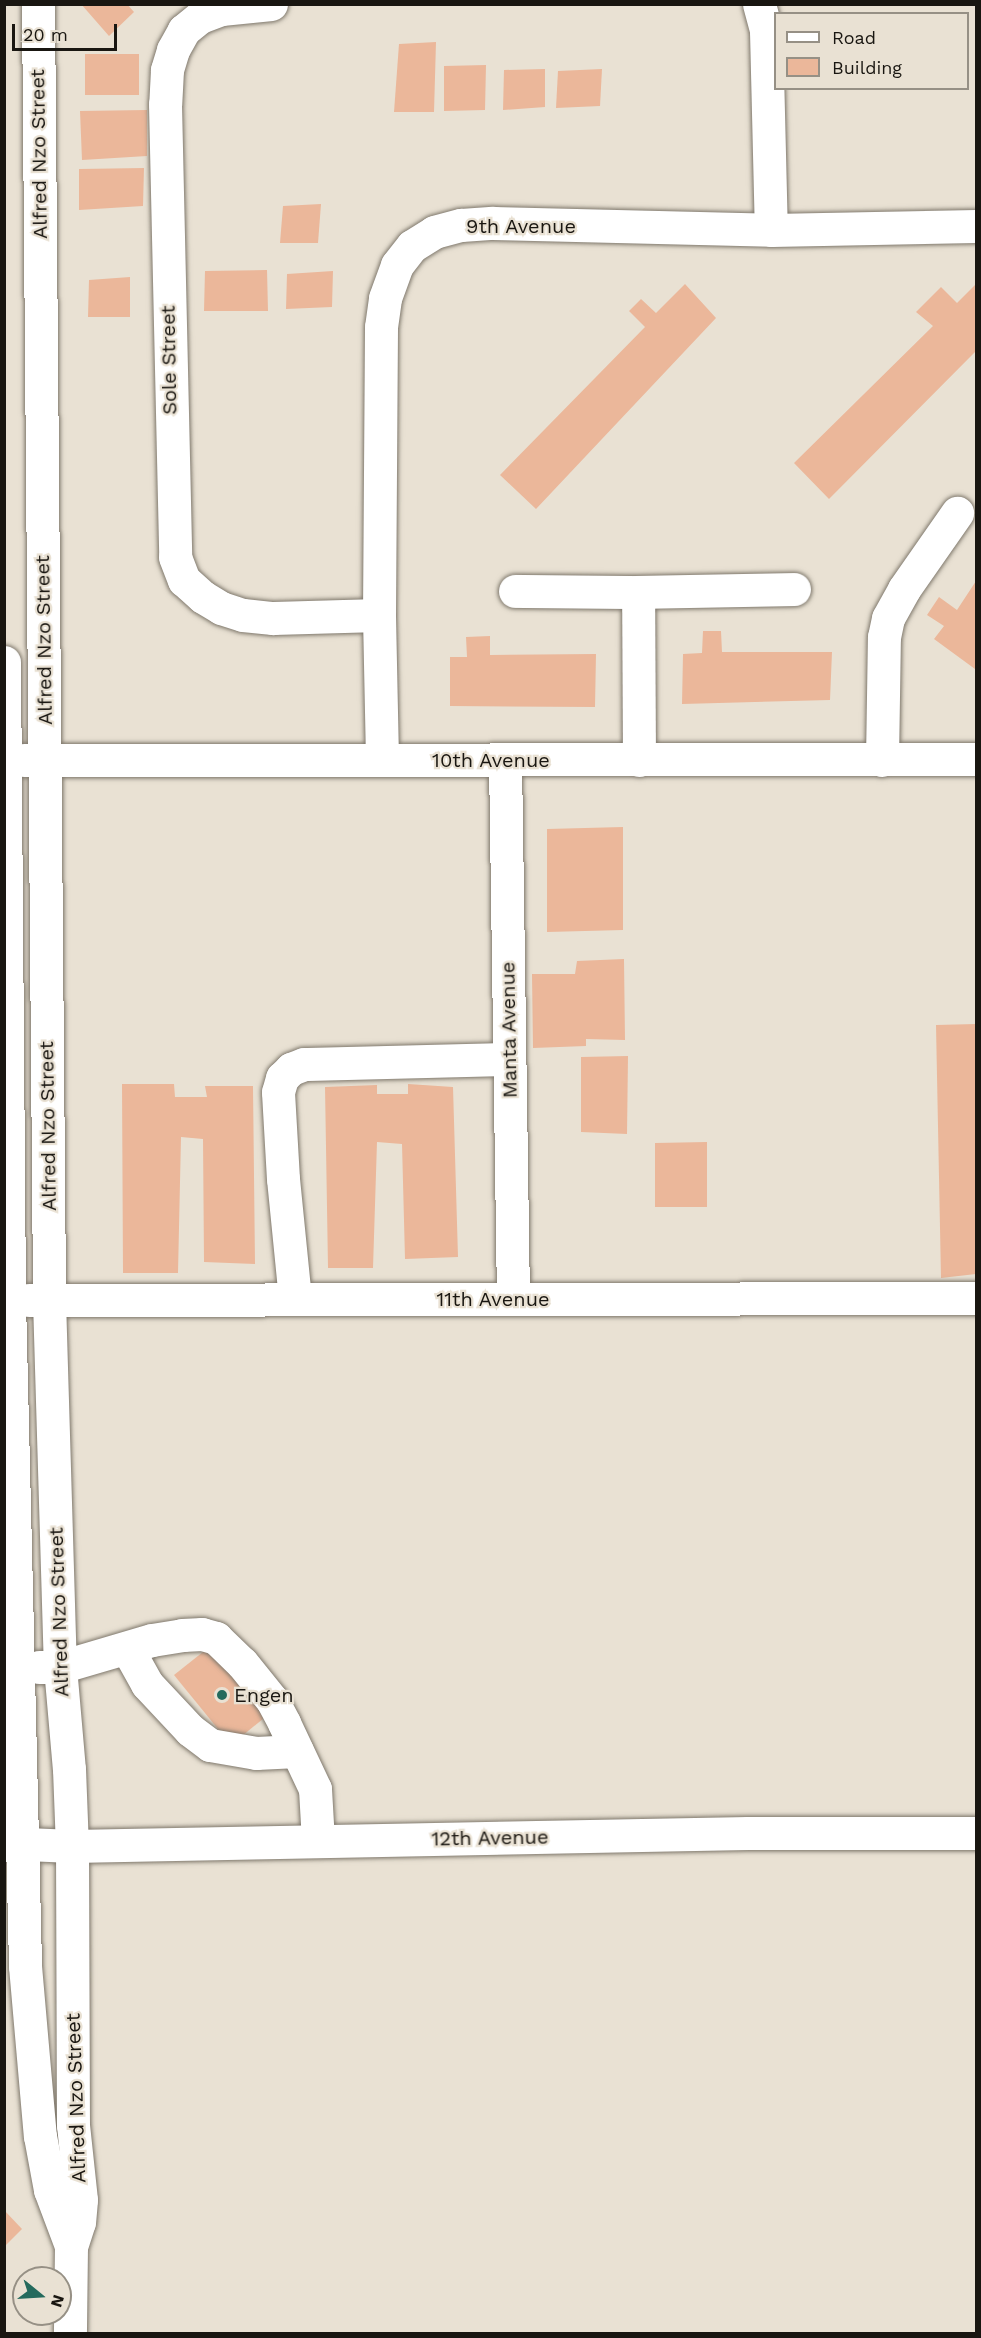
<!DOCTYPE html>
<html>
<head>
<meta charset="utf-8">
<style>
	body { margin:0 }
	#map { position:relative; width:981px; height:2338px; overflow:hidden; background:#e9e1d3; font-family:"Work Sans",sans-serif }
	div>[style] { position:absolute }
	.building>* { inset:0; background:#ebb79a }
	.roads { filter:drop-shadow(0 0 2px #7f786c) drop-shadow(0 0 2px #7f786c) }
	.minor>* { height:33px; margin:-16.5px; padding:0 16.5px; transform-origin:16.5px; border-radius:16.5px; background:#fff }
	.dots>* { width:16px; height:16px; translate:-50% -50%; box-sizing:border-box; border:3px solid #e9e1d3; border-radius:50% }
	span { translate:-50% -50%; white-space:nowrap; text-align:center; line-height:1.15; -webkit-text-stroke:4.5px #e9e1d3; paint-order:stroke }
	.street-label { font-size:20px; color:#191611 }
	.poi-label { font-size:20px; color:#191611 }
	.left { translate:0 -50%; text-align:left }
	.frame { position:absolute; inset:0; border:6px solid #191611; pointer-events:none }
	.legend { position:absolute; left:774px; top:12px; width:195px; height:78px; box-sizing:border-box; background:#e9e1d3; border:2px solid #969085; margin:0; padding:8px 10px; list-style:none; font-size:18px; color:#191611 }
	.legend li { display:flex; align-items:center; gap:12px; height:30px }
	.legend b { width:30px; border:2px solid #969085 }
	.north { position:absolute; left:12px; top:2266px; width:60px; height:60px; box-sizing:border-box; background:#e9e1d3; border:2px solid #969085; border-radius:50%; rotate:108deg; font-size:16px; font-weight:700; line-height:24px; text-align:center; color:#191611 }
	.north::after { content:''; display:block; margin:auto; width:21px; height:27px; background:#246a5d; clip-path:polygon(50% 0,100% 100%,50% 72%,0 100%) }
	.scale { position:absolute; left:12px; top:24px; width:105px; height:27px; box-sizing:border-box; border:3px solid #191611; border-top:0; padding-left:8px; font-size:18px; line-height:21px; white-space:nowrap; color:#191611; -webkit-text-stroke:4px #e9e1d3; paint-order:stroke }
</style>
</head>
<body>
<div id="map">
	<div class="building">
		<div style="clip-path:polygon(81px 4px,127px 4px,134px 12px,109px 36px)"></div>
		<div style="clip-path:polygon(436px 42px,434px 112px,394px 112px,399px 44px)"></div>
		<div style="clip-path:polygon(85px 54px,139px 54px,139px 95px,85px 95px)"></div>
		<div style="clip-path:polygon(486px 65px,485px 110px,444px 111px,444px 66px)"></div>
		<div style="clip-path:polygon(545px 69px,545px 107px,503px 110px,504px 70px)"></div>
		<div style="clip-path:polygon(602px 69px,600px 106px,556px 108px,558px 71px)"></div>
		<div style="clip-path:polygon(147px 110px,147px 156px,82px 160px,80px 111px)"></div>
		<div style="clip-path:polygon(144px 168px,143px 206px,79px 210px,79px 169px)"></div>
		<div style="clip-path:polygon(321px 204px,318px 243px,280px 243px,283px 206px)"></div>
		<div style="clip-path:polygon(267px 270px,268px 311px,204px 311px,205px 271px)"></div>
		<div style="clip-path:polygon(333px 271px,332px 307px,286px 309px,287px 274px)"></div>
		<div style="clip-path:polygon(130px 277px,130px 317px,88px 317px,89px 280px)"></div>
		<div style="clip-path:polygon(685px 284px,716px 318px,536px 509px,500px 475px,645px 327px,629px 311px,641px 299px,656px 313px)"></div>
		<div style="clip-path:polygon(976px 284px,976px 351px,829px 499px,794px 463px,933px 326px,916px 312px,941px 287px,957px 303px)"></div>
		<div style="clip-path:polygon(976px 581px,976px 666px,975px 669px,934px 639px,944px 626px,927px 615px,939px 597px,957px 610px)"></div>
		<div style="clip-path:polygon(703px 631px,721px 631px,722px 652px,832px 652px,830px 700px,682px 704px,683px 654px,702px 653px)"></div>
		<div style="clip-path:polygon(490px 636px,490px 655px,596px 654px,595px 707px,450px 706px,450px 657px,467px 657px,466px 637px)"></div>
		<div style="clip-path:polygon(623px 827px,623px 930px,547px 932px,547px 829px)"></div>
		<div style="clip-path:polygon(624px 959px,625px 1040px,586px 1039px,586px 1046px,533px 1048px,532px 974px,575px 974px,577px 961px)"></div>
		<div style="clip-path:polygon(976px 1024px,976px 1274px,941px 1278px,936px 1025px)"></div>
		<div style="clip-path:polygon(628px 1056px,627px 1134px,581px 1132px,581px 1057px)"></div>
		<div style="clip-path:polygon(122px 1084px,174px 1084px,175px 1097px,207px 1097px,205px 1086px,253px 1086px,255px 1264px,204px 1262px,203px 1139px,181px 1137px,178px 1273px,123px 1273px)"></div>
		<div style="clip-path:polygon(408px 1084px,453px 1087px,458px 1257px,405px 1259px,402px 1144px,377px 1142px,373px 1268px,328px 1268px,325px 1087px,377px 1085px,377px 1094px,408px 1094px)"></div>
		<div style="clip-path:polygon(707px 1142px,707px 1207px,655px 1207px,655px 1143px)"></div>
		<div style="clip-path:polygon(213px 1644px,269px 1714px,231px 1745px,174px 1675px)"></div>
		<div style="clip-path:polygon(4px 2210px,22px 2229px,4px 2247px)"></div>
	</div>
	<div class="roads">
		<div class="minor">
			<div style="left:38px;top:4px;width:1296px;rotate:89.51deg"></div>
			<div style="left:49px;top:1300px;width:367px;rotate:88.3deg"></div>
			<div style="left:60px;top:1667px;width:102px;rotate:85deg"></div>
			<div style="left:69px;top:1769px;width:77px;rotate:87.8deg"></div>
			<div style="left:72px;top:1846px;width:279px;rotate:89.8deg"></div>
			<div style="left:73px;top:2125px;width:75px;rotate:83.9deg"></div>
			<div style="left:81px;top:2200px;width:22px;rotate:95deg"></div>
			<div style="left:79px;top:2222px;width:25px;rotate:108deg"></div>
			<div style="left:71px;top:2246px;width:88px;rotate:90.7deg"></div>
			<div style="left:271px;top:4px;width:50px;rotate:174.3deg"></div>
			<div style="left:221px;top:9px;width:22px;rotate:159deg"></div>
			<div style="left:200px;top:17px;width:21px;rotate:141deg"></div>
			<div style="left:184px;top:30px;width:23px;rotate:119deg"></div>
			<div style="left:173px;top:50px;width:21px;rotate:107deg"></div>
			<div style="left:167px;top:70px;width:34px;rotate:93deg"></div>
			<div style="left:165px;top:104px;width:453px;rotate:88.7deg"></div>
			<div style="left:175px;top:557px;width:25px;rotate:69deg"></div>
			<div style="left:184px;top:580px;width:25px;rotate:42deg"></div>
			<div style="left:203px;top:597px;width:21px;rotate:31deg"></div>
			<div style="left:221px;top:608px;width:23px;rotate:18deg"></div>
			<div style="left:243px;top:615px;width:30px;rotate:6deg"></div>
			<div style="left:273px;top:618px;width:106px;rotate:-1.6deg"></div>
			<div style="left:759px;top:4px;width:28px;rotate:75deg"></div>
			<div style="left:766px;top:31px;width:199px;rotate:88.6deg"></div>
			<div style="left:515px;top:591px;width:123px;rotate:0.5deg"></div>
			<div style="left:4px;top:662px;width:638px;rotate:89.55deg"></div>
			<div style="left:9px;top:1300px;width:666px;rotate:88.62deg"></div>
			<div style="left:25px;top:1966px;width:171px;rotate:85deg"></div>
			<div style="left:40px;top:2136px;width:55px;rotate:79.5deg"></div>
			<div style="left:50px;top:2190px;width:60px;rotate:69.4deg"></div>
			<div style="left:382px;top:759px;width:144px;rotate:-91.2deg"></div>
			<div style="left:379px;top:615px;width:288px;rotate:-89.6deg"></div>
			<div style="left:381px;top:327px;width:29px;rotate:-82deg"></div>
			<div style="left:385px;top:298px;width:35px;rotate:-70deg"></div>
			<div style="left:397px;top:265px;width:24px;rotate:-52deg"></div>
			<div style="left:412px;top:246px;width:26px;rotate:-32deg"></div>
			<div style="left:434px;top:232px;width:28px;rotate:-15deg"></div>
			<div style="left:461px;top:225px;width:32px;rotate:-4deg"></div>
			<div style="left:493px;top:223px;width:278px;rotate:1.4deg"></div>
			<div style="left:771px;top:230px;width:205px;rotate:-1.1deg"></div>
			<div style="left:24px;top:760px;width:952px;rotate:-0.06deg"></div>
			<div style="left:505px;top:760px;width:539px;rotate:89.15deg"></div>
			<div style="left:639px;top:760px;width:168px;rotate:-90.3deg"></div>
			<div style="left:638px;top:592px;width:156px;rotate:-1.1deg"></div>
			<div style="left:882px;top:760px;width:123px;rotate:-89.1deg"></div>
			<div style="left:884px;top:637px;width:19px;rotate:-78deg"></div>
			<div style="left:888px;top:618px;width:33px;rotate:-61deg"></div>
			<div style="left:904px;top:589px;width:93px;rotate:-55.1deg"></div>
			<div style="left:295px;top:1299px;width:121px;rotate:-95.7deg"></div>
			<div style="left:283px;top:1179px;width:87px;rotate:-93.3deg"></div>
			<div style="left:278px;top:1092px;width:15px;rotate:-74deg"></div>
			<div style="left:282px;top:1078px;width:13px;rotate:-45deg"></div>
			<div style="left:291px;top:1069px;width:14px;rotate:-21deg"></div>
			<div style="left:304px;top:1064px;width:205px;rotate:-1.4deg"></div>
			<div style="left:29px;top:1300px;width:947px;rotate:-0.12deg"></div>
			<div style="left:127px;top:1648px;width:41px;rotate:60.9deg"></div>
			<div style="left:147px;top:1684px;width:63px;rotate:46.9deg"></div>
			<div style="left:190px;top:1730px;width:25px;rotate:37deg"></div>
			<div style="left:210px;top:1745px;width:47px;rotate:9.9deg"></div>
			<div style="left:256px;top:1753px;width:41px;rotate:-2.8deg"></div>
			<div style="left:39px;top:1667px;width:21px"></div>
			<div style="left:60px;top:1667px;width:96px;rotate:-16.4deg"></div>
			<div style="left:152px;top:1640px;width:30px;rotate:-9deg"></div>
			<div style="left:182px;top:1635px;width:20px;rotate:-3deg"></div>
			<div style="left:202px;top:1634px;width:15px;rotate:16deg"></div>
			<div style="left:216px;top:1638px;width:36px;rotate:44deg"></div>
			<div style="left:242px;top:1663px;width:48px;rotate:51deg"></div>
			<div style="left:272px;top:1700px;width:26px;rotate:62deg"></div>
			<div style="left:284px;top:1723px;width:73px;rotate:64.8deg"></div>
			<div style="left:315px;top:1789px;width:52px;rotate:86.7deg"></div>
			<div style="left:4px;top:1843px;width:68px;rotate:2.5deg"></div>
			<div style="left:72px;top:1846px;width:676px;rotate:-1.1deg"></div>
			<div style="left:748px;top:1833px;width:228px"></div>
		</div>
	</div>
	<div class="dots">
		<div style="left:222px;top:1695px;background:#246a5d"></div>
	</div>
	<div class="street-label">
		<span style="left:39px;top:154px;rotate:-91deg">Alfred Nzo Street</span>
		<span style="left:521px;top:226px">9th Avenue</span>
		<span style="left:169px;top:360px;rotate:-91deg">Sole Street</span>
		<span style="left:44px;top:640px;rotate:-91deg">Alfred Nzo Street</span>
		<span style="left:491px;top:760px">10th Avenue</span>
		<span style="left:509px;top:1030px;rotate:-91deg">Manta Avenue</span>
		<span style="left:48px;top:1126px;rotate:-91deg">Alfred Nzo Street</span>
		<span style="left:493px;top:1299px">11th Avenue</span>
		<span style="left:59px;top:1612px;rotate:-92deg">Alfred Nzo Street</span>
		<span style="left:490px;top:1838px;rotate:-1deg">12th Avenue</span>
		<span style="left:76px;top:2098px;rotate:-92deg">Alfred Nzo Street</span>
	</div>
	<div class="poi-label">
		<span class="left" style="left:234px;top:1695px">Engen</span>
	</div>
	<div class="frame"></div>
	<ul class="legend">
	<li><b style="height:8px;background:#fff"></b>Road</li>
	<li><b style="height:16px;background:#ebb79a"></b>Building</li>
	</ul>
	<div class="north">N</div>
	<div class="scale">20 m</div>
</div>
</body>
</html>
